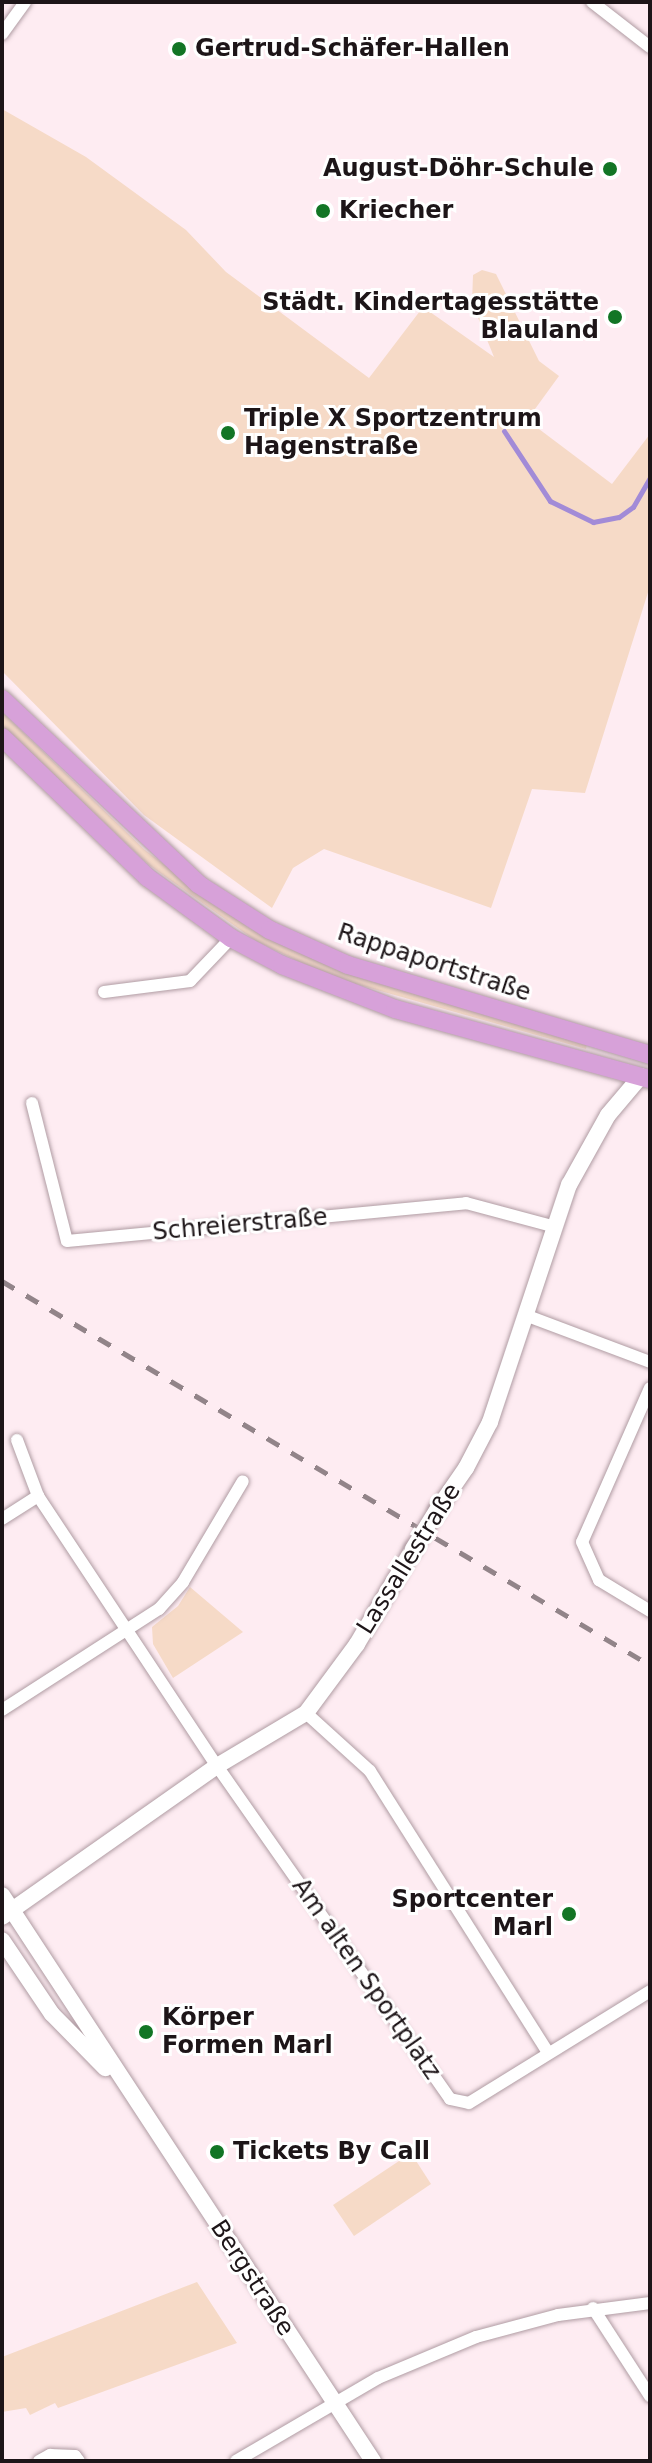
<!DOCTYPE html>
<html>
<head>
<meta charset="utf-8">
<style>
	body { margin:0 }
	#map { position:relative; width:652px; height:2463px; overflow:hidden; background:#feecf2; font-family:"DejaVu Sans",sans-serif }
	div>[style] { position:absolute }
	.green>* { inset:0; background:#f6dac7 }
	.stream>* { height:5px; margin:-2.5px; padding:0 2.5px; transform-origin:2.5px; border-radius:2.5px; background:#a28bd7 }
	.roads { filter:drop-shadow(0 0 2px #b09ca3) drop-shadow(0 0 2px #b09ca3) }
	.street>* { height:12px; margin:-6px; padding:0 6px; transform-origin:6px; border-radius:6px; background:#fff }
	.secondary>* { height:16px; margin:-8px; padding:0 8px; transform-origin:8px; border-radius:8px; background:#fff }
	.primary>* { height:18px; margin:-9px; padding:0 9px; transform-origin:9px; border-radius:9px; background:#d7a1d9 }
	.rail>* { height:5px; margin-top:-2.5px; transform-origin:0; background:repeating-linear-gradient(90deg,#928489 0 14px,transparent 0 28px) }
	.bridges { filter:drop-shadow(0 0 2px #b09ca3) drop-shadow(0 0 2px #b09ca3) }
	.secondary-bridge>* { height:16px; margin:-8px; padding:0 8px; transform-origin:8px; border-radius:8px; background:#fff }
	.dots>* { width:22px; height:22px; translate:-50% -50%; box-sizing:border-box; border:4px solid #fff; border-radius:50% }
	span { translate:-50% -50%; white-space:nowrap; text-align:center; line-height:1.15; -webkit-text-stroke:6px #fff; paint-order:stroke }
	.poi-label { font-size:24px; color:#1d1518; font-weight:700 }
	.left { translate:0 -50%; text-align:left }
	.right { translate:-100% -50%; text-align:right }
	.street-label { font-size:24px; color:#1d1518 }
	.frame { position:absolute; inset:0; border:4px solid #1d1518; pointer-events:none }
</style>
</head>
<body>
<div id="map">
	<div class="green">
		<div style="clip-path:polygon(2px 109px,86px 157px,186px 230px,226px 272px,369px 378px,423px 307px,494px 357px,472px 303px,473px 275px,482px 270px,496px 274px,539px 361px,559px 376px,527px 420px,612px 484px,650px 434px,650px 586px,585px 793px,532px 789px,491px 908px,324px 849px,293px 868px,272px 908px,144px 815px,2px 671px)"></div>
		<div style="clip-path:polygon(2px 712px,145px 850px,249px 928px,349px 974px,587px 1044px,586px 1049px,331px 977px,256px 941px,149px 865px,2px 726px)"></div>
		<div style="clip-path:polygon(190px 1587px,243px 1632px,173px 1678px,153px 1644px,152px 1627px,178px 1606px)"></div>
		<div style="clip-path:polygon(411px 2153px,431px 2184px,354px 2236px,333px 2205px)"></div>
		<div style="clip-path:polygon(197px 2282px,237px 2343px,58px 2408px,55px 2403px,30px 2415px,26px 2408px,2px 2412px,2px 2357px)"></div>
	</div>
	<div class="stream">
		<div style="left:504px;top:431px;width:84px;rotate:56.7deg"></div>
		<div style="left:550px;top:501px;width:48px;rotate:26deg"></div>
		<div style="left:593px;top:522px;width:26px;rotate:-11deg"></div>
		<div style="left:619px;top:517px;width:17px;rotate:-36deg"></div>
		<div style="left:633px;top:507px;width:34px;rotate:-60deg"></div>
	</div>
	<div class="roads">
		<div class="street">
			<div style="left:592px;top:2px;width:73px;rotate:37.8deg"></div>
			<div style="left:2px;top:34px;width:39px;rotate:-54deg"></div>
			<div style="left:104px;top:992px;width:87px;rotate:-7.3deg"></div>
			<div style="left:190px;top:981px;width:59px;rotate:-46.4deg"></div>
			<div style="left:32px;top:1103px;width:142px;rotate:75.8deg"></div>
			<div style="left:67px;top:1241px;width:401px;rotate:-5.4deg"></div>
			<div style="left:466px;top:1203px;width:89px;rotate:15deg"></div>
			<div style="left:525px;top:1315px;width:134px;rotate:20.6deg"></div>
			<div style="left:650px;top:1388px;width:168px;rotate:113.8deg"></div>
			<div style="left:582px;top:1542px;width:42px;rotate:65.9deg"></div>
			<div style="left:599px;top:1580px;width:60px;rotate:31.3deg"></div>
			<div style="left:17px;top:1440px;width:60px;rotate:69.4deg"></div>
			<div style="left:38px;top:1496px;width:324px;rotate:56.5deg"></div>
			<div style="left:217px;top:1766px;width:406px;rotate:55deg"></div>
			<div style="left:450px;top:2099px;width:19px;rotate:12deg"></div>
			<div style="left:469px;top:2103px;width:213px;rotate:-31.7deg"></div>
			<div style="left:2px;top:1519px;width:43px;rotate:-32.6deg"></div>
			<div style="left:2px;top:1710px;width:187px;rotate:-32.8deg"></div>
			<div style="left:159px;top:1609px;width:36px;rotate:-48deg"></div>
			<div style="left:183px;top:1582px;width:117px;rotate:-59.3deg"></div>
			<div style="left:306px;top:1713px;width:86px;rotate:42.2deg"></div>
			<div style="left:370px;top:1771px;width:333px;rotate:57.7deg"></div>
			<div style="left:593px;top:2308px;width:105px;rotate:57.1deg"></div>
			<div style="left:39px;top:2461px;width:13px;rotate:-29deg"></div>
			<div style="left:50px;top:2455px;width:25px;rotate:2deg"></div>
			<div style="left:75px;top:2456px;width:6px;rotate:51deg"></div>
			<div style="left:236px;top:2461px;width:164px;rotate:-30.3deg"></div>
			<div style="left:378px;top:2378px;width:106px;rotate:-22.7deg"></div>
			<div style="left:476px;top:2337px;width:85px;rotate:-15deg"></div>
			<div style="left:558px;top:2315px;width:93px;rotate:-7.4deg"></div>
		</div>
		<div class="secondary">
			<div style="left:437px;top:1510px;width:51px;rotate:-55.4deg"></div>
			<div style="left:466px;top:1468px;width:52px;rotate:-62.4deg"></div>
			<div style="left:490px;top:1422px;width:250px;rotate:-71.6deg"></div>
			<div style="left:569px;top:1185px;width:80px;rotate:-60.9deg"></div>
			<div style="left:608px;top:1115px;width:51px;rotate:-49.8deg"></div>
			<div style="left:2px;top:1895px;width:677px;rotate:56.76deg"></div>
			<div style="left:2px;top:1917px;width:263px;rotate:-35.1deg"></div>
			<div style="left:217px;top:1766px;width:104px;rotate:-30.8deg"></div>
			<div style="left:306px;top:1713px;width:86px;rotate:-53.5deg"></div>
			<div style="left:357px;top:1644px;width:110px;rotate:-59.5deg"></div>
			<div style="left:2px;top:1940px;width:89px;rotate:56deg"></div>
			<div style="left:52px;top:2014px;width:76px;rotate:45.5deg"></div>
		</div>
		<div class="primary">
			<div style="left:2px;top:699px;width:270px;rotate:43.3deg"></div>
			<div style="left:198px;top:884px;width:85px;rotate:32.6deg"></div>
			<div style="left:270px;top:930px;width:85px;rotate:24.2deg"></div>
			<div style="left:348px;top:965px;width:315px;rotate:16.6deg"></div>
			<div style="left:2px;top:737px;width:202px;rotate:44deg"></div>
			<div style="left:147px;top:877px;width:104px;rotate:36deg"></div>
			<div style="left:231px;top:938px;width:58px;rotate:27.9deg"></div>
			<div style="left:282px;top:965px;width:121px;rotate:21.3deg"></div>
			<div style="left:395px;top:1009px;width:264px;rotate:15.4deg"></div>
		</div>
	</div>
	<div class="rail">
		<div style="left:2px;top:1281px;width:753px;rotate:30.65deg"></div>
	</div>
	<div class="bridges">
		<div class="secondary-bridge">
			<div style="left:413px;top:1549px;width:46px;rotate:-58.4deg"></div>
		</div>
	</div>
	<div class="dots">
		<div style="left:179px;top:49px;background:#127525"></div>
		<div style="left:610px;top:169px;background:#127525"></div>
		<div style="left:323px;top:211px;background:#127525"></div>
		<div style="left:615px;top:317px;background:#127525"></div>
		<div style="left:228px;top:433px;background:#127525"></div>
		<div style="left:569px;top:1914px;background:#127525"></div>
		<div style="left:146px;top:2032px;background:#127525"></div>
		<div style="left:217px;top:2152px;background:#127525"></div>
	</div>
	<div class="poi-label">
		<span class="left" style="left:195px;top:49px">Gertrud-Schäfer-Hallen</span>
		<span class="right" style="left:594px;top:169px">August-Döhr-Schule</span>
		<span class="left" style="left:339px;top:211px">Kriecher</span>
		<span class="right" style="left:599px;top:317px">Städt. Kindertagesstätte<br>Blauland</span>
		<span class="left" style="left:244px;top:433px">Triple X Sportzentrum<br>Hagenstraße</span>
		<span class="right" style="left:553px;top:1914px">Sportcenter<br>Marl</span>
		<span class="left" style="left:162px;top:2032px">Körper<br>Formen Marl</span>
		<span class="left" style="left:233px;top:2152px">Tickets By Call</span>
	</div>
	<div class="street-label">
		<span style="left:434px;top:963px;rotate:18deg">Rappaportstraße</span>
		<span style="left:240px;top:1225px;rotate:-5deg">Schreierstraße</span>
		<span style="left:409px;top:1559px;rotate:-58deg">Lassallestraße</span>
		<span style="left:366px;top:1979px;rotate:55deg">Am alten Sportplatz</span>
		<span style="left:252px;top:2278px;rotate:57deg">Bergstraße</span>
	</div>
	<div class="frame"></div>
</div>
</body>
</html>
